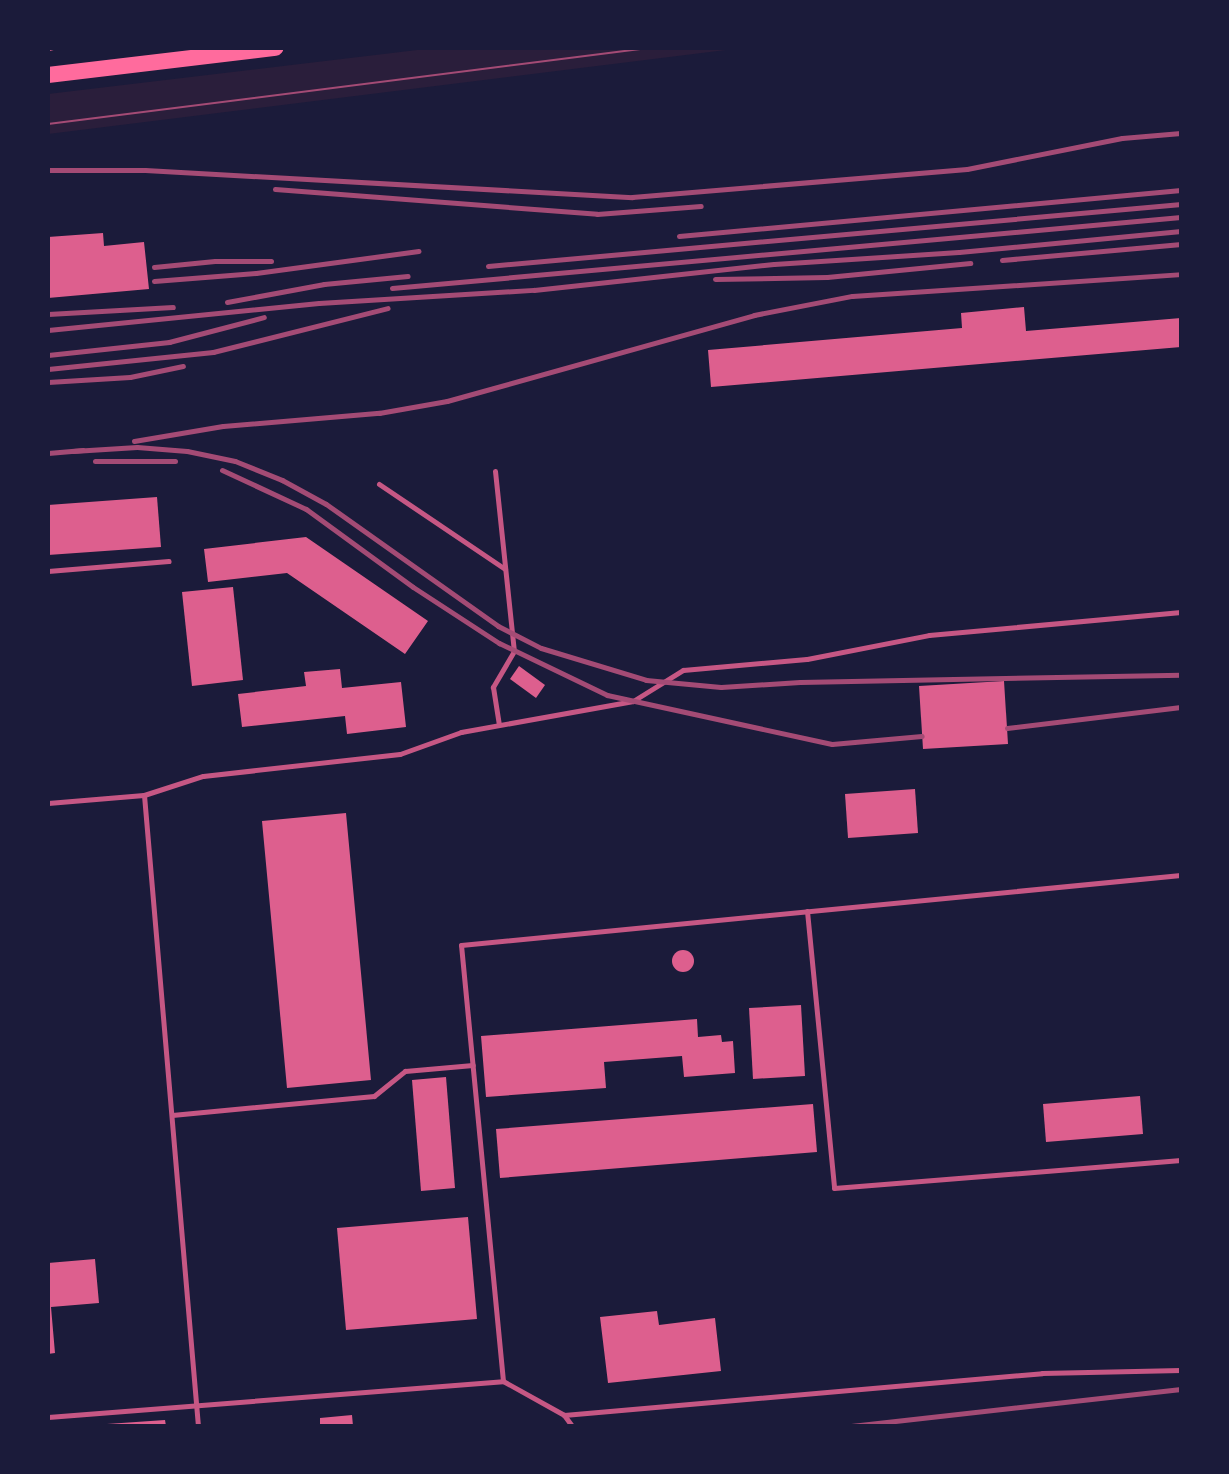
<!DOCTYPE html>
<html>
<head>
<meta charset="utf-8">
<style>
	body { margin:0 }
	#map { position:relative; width:1229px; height:1474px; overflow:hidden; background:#1b1b3a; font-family:"Fira Sans Condensed",sans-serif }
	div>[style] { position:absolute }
	.green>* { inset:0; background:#2a1e3b }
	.building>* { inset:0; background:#dd5f8e }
	.round { border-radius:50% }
	.path>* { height:3px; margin:-1.5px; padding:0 1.5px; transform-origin:1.5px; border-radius:1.5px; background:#ff6b9d }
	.service>* { height:5px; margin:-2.5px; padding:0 2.5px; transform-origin:2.5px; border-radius:2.5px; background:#c65784 }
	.trunk>* { height:16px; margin:-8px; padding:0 8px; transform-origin:8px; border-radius:8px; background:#ff6b9d }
	.tram>* { height:2px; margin:-1px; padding:0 1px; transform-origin:1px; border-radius:1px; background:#a44b75 }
	.rail>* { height:5px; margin:-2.5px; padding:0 2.5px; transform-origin:2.5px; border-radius:2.5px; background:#a44b75 }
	span { translate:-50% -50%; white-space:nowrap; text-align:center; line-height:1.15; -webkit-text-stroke:8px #1b1b3a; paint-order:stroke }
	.frame { position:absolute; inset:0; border:50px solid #1b1b3a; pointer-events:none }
</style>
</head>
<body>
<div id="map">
	<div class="green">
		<div style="clip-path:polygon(434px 48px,742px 48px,48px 134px,48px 94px)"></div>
	</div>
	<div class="building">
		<div style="clip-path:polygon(103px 233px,104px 246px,144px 242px,149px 289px,48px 298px,48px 237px)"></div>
		<div style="clip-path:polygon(1024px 307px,1026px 331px,1181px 318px,1181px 347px,711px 387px,708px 350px,962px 328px,961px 313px)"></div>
		<div style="clip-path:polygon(157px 497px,161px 547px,48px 555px,48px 505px)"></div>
		<div style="clip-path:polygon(306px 537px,428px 621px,405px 654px,287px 573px,208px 582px,204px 549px)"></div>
		<div style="clip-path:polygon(233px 587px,243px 680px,192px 686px,182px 592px)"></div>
		<div style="clip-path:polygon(519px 666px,545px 685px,536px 698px,510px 679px)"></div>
		<div style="clip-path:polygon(340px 669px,342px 688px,401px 682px,406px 727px,347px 734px,345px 716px,242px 727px,238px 694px,306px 686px,304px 672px)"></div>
		<div style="clip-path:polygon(1004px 681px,1008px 744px,923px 749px,919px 686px)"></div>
		<div style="clip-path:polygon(915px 789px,918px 833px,848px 838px,845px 794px)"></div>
		<div style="clip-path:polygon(346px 813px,371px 1080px,287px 1088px,262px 821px)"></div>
		<div class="round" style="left:672px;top:950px;width:22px;height:22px"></div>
		<div style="clip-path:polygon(801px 1005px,805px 1076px,753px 1079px,749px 1008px)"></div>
		<div style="clip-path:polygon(697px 1019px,698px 1037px,721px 1035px,722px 1042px,733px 1041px,735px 1073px,684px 1077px,682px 1056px,604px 1062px,606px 1088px,486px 1097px,481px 1036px)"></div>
		<div style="clip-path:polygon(446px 1077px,455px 1188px,421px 1191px,412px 1080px)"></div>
		<div style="clip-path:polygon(1140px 1096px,1143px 1134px,1046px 1142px,1043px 1104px)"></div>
		<div style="clip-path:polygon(813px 1104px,817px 1152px,500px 1178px,496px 1129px)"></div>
		<div style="clip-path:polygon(468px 1217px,477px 1319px,346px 1330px,337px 1228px)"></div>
		<div style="clip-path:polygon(95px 1259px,99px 1303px,51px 1307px,55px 1353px,48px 1354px,48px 1263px)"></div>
		<div style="clip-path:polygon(657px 1311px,659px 1325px,715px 1318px,721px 1371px,608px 1383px,600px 1317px)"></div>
		<div style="clip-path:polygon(352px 1415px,353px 1426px,320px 1426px,320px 1418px)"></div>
		<div style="clip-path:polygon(165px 1420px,166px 1426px,107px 1426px,107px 1424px)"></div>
	</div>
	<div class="path">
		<div style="left:48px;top:49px;width:5px;rotate:-11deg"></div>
	</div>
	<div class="service">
		<div style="left:495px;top:471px;width:181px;rotate:84deg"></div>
		<div style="left:514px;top:651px;width:42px;rotate:120.3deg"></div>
		<div style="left:493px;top:687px;width:38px;rotate:81deg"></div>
		<div style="left:379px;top:484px;width:152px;rotate:34deg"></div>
		<div style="left:48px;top:571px;width:121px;rotate:-4.7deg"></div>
		<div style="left:144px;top:795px;width:633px;rotate:85.11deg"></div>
		<div style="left:48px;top:803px;width:96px;rotate:-4.8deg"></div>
		<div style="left:144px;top:795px;width:62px;rotate:-17.9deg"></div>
		<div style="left:203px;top:776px;width:198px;rotate:-6.4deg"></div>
		<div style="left:400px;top:754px;width:65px;rotate:-19.8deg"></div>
		<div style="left:461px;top:732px;width:175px;rotate:-10.2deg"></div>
		<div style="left:633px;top:701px;width:59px;rotate:-31.8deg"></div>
		<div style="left:683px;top:670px;width:124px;rotate:-5.1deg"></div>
		<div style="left:807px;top:659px;width:124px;rotate:-11.1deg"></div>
		<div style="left:929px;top:635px;width:253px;rotate:-5.2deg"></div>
		<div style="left:807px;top:911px;width:278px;rotate:84.4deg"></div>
		<div style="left:834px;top:1188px;width:348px;rotate:-4.6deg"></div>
		<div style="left:172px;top:1115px;width:203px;rotate:-5.4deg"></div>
		<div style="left:374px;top:1096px;width:40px;rotate:-39deg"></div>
		<div style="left:405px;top:1071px;width:68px;rotate:-5deg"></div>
		<div style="left:503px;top:1381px;width:438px;rotate:-95.5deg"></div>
		<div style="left:461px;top:945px;width:723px;rotate:-5.55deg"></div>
		<div style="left:564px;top:1415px;width:480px;rotate:-5deg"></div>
		<div style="left:1042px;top:1373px;width:139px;rotate:-1.2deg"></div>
		<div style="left:48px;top:1417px;width:456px;rotate:-4.5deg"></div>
		<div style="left:503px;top:1381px;width:70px;rotate:29.1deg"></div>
		<div style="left:564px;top:1415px;width:14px;rotate:54deg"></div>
	</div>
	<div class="trunk">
		<div style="left:48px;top:75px;width:229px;rotate:-6.8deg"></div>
	</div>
	<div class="tram">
		<div style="left:48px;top:124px;width:605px;rotate:-7.22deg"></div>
	</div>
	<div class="rail">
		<div style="left:48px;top:170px;width:97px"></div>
		<div style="left:145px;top:170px;width:488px;rotate:3.2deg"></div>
		<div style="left:632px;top:197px;width:336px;rotate:-4.8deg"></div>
		<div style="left:967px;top:169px;width:158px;rotate:-11.3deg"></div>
		<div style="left:1122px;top:138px;width:59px;rotate:-4.8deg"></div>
		<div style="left:275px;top:189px;width:323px;rotate:4.4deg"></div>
		<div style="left:597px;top:214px;width:104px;rotate:-4.4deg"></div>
		<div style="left:679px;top:236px;width:504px;rotate:-5.24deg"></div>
		<div style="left:1002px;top:260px;width:180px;rotate:-5.1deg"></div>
		<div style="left:488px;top:266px;width:696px;rotate:-5.11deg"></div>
		<div style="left:154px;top:267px;width:61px;rotate:-5.6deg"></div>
		<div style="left:215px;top:261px;width:56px"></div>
		<div style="left:715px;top:279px;width:112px;rotate:-1deg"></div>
		<div style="left:827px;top:277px;width:144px;rotate:-5.6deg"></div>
		<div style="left:154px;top:281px;width:102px;rotate:-4.5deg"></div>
		<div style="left:256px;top:273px;width:164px;rotate:-7.7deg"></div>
		<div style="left:392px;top:288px;width:792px;rotate:-5.14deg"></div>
		<div style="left:227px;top:302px;width:99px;rotate:-10.5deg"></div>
		<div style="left:324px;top:284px;width:84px;rotate:-5.4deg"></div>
		<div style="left:48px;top:314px;width:125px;rotate:-3.2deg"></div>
		<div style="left:48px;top:330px;width:272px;rotate:-5.7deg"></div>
		<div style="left:319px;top:303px;width:215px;rotate:-3.5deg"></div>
		<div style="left:534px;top:290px;width:241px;rotate:-6.2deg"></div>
		<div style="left:774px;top:264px;width:185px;rotate:-3.7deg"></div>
		<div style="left:959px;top:252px;width:223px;rotate:-5.4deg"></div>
		<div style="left:48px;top:355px;width:122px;rotate:-6.1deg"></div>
		<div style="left:169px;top:342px;width:98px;rotate:-14.7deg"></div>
		<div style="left:48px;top:369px;width:166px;rotate:-5.9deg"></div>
		<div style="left:213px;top:352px;width:180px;rotate:-14.1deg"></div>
		<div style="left:48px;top:382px;width:82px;rotate:-3.5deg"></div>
		<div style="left:130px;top:377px;width:54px;rotate:-11.7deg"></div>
		<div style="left:134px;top:441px;width:90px;rotate:-9.6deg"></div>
		<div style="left:223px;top:426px;width:157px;rotate:-4.8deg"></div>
		<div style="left:379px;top:413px;width:69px;rotate:-10deg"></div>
		<div style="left:447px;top:401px;width:319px;rotate:-15.6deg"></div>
		<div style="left:754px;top:315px;width:100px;rotate:-11deg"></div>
		<div style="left:852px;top:296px;width:330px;rotate:-3.8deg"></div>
		<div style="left:73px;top:451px;width:64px;rotate:-3.6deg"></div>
		<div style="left:137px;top:447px;width:50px;rotate:4.6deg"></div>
		<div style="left:187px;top:451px;width:49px;rotate:11.8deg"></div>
		<div style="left:235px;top:461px;width:51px;rotate:22deg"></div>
		<div style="left:282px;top:480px;width:50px;rotate:28.6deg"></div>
		<div style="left:326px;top:504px;width:211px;rotate:35.3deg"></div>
		<div style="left:498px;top:626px;width:48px;rotate:27.1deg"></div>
		<div style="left:541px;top:648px;width:110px;rotate:16.9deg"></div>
		<div style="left:646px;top:680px;width:75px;rotate:5.3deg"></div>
		<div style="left:721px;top:687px;width:79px;rotate:-3.6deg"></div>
		<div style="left:800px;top:682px;width:381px;rotate:-1.1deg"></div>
		<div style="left:48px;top:453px;width:35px;rotate:-5deg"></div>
		<div style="left:95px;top:461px;width:80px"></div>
		<div style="left:222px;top:470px;width:93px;rotate:24.9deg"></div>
		<div style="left:306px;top:509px;width:132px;rotate:36.1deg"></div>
		<div style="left:413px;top:587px;width:103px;rotate:33.1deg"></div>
		<div style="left:499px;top:643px;width:120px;rotate:25.7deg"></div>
		<div style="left:607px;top:695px;width:230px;rotate:12.3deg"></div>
		<div style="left:832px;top:744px;width:90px;rotate:-5.1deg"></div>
		<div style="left:1007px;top:728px;width:175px;rotate:-6.9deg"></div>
		<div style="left:851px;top:1426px;width:332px;rotate:-6.4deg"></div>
	</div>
	<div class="frame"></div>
</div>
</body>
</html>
